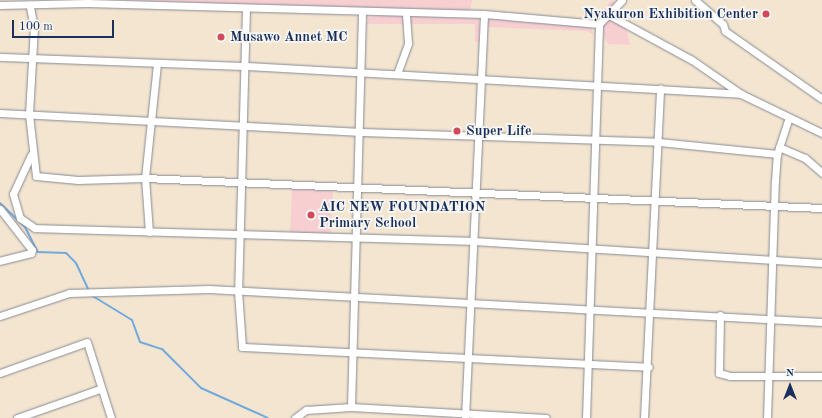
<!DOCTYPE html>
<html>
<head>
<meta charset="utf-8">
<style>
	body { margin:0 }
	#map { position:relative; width:822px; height:418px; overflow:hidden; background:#f3e5cf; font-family:"Old Standard TT",serif }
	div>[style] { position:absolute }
	.built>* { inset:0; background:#f7cfd1 }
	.stream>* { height:2px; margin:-1px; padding:0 1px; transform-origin:1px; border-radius:1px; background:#6faadf }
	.roads { filter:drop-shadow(0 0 1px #878a96) drop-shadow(0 0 1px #878a96) }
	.minor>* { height:7px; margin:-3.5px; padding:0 3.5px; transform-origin:3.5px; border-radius:3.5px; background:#fff }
	.dots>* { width:11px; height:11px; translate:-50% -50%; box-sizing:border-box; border:2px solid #f6f6f2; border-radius:50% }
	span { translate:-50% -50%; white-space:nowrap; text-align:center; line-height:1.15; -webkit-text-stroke:3.5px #f6f6f2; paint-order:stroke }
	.poi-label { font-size:14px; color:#1b2f5e; font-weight:700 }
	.right { translate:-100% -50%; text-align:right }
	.left { translate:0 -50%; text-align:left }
	.north { position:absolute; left:770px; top:366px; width:40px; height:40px; -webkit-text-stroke:3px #f6f6f2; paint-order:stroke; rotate:0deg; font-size:11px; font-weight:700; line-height:16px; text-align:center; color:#1b2f5e }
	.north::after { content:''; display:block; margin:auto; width:14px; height:18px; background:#1b2f5e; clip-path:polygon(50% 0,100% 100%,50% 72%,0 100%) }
	.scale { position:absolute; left:12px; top:20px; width:102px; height:18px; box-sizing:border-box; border:2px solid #1b2f5e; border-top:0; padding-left:5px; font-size:12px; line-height:14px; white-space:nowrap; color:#1b2f5e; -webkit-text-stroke:3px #f6f6f2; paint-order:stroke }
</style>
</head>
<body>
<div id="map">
	<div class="built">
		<div style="clip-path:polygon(114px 0,472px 0,470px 11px)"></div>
		<div style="clip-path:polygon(611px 0,623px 4px,615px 14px,626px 27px,630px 45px,608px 44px,604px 36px,604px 10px)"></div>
		<div style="clip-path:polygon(383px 14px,479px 19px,479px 42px,475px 42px,475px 24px,367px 24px,368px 18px)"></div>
		<div style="clip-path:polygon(486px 17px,571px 22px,591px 27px,594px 35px,587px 31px,484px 27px)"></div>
		<div style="clip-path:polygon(292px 188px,333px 191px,330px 237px,290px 234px)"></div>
	</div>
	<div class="stream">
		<div style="left:0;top:203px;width:35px;rotate:44deg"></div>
		<div style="left:25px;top:227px;width:28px;rotate:63deg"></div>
		<div style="left:38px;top:252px;width:28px;rotate:2deg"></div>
		<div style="left:66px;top:253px;width:14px;rotate:45deg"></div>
		<div style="left:76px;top:263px;width:31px;rotate:65deg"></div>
		<div style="left:91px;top:295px;width:48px;rotate:31.4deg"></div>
		<div style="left:132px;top:320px;width:23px;rotate:70deg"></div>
		<div style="left:140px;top:342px;width:23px;rotate:18deg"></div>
		<div style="left:162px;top:349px;width:55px;rotate:45deg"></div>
		<div style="left:201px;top:388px;width:73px;rotate:24.1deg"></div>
	</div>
	<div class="roads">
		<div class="minor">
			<div style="left:695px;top:0;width:37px;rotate:41deg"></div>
			<div style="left:723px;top:24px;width:7px;rotate:74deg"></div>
			<div style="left:725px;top:31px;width:118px;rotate:35deg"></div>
			<div style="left:0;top:5px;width:87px;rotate:-1.3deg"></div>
			<div style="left:87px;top:3px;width:397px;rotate:1.6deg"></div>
			<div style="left:484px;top:14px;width:115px;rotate:5deg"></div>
			<div style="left:599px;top:24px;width:33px;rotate:-46deg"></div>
			<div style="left:30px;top:7px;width:20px;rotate:79deg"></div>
			<div style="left:34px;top:27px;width:87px;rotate:93.3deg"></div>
			<div style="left:29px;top:114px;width:62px;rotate:83.6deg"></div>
			<div style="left:36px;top:176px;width:42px;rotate:5.4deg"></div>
			<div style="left:78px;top:180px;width:67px;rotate:-1.7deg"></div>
			<div style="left:145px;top:178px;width:115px;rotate:-84deg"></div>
			<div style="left:246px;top:9px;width:282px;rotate:91.6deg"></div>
			<div style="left:238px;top:291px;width:56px;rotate:85.9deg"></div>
			<div style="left:242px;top:347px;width:407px;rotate:2.8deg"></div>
			<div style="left:609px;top:15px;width:94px;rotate:28.5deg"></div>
			<div style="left:692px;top:60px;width:60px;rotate:34.8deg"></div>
			<div style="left:741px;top:94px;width:90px;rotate:25.7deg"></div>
			<div style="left:0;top:57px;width:246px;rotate:2.1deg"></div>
			<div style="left:246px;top:66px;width:496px;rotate:3.2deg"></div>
			<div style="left:397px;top:74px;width:33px;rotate:-70deg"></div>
			<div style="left:408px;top:43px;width:31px;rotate:-94deg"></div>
			<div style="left:0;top:113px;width:362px;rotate:3deg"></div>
			<div style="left:362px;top:132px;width:297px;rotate:1.9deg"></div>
			<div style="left:659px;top:142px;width:119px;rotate:5.8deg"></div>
			<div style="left:779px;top:147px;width:28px;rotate:23deg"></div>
			<div style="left:805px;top:158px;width:23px;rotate:41deg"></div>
			<div style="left:31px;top:155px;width:43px;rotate:114.8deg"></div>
			<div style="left:13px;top:194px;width:25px;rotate:74deg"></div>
			<div style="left:20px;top:218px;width:18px;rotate:34deg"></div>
			<div style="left:35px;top:228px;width:438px;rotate:1.7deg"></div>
			<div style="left:473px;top:241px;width:350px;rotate:3.6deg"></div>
			<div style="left:0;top:209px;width:52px;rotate:52deg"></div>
			<div style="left:32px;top:250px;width:3px;rotate:108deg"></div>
			<div style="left:31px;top:253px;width:32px;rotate:166deg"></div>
			<div style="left:149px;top:232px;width:54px;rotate:-94.2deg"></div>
			<div style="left:145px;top:178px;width:678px;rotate:2.54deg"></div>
			<div style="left:720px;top:315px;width:58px;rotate:91deg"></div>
			<div style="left:719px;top:373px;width:11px;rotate:15deg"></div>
			<div style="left:730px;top:376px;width:92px"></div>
			<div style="left:0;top:316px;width:73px;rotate:-18.4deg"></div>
			<div style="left:69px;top:293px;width:140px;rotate:-1.6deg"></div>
			<div style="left:209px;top:289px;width:614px;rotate:3.08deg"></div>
			<div style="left:0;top:373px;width:92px;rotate:-19.6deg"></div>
			<div style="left:87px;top:342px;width:80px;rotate:72.5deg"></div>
			<div style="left:351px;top:407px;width:395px;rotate:-88.4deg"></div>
			<div style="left:17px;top:418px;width:88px;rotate:-19.3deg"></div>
			<div style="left:295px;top:418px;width:14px;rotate:-36deg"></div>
			<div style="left:306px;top:410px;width:45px;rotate:-3.8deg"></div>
			<div style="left:351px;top:407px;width:195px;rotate:3.2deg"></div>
			<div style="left:465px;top:418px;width:404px;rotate:-87.3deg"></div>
			<div style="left:586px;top:418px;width:394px;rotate:-88.1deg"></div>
			<div style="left:644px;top:418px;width:330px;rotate:-87.2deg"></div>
			<div style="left:767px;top:418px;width:237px;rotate:-88.1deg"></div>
			<div style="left:775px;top:181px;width:27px;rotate:-86deg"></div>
			<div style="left:777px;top:154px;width:38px;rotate:-72deg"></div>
		</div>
	</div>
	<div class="dots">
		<div style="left:766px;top:14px;background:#d1495b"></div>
		<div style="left:221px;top:37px;background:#d1495b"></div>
		<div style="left:457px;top:131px;background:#d1495b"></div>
		<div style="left:311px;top:215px;background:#d1495b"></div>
	</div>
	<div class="poi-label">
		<span class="right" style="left:758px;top:14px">Nyakuron Exhibition Center</span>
		<span class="left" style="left:230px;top:37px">Musawo Annet MC</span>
		<span class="left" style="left:466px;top:131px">Super Life</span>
		<span class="left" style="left:319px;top:215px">AIC NEW FOUNDATION<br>Primary School</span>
	</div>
	<div class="north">N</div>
	<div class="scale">100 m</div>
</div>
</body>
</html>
